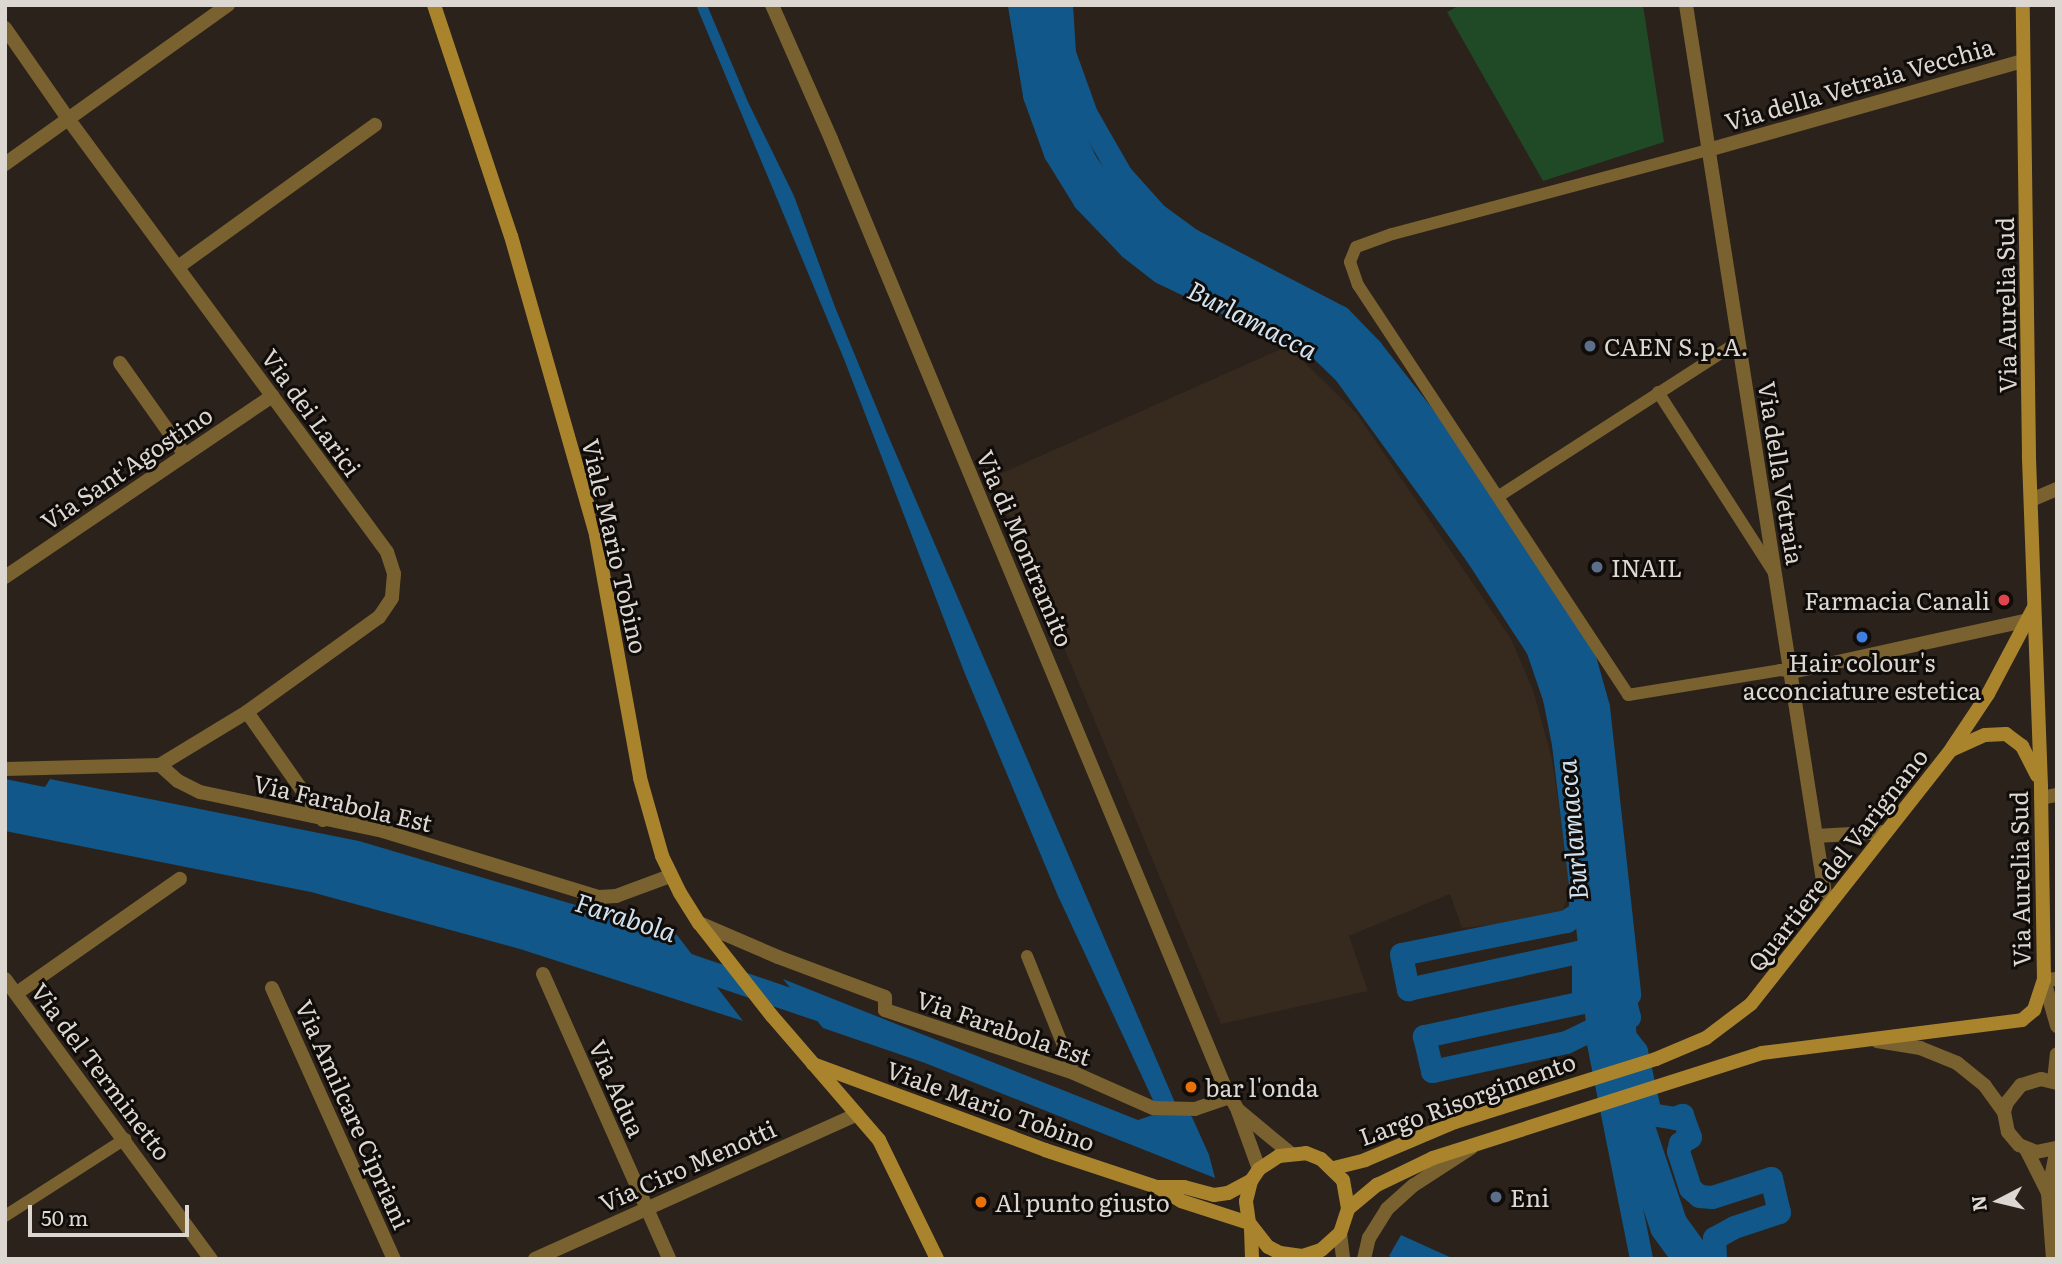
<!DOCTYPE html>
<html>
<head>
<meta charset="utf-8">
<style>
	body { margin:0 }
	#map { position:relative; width:2062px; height:1264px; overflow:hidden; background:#2b221b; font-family:Literata,serif }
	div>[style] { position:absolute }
	.built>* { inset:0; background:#36291d }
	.green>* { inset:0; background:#204926 }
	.water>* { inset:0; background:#115789 }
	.canal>* { height:23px; margin:-11.5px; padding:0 11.5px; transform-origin:11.5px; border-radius:11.5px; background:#115789 }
	.river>* { height:38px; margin:-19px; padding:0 19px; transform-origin:19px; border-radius:19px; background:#115789 }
	.service>* { height:12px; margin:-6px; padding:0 6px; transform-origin:6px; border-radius:6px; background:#796130 }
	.minor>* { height:14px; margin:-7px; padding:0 7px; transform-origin:7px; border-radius:7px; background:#796130 }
	.tertiary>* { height:14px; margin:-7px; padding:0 7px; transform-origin:7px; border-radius:7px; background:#796130 }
	.secondary>* { height:14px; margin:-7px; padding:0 7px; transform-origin:7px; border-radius:7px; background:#aa842d }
	.dots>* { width:19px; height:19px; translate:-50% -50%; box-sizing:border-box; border:4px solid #100c09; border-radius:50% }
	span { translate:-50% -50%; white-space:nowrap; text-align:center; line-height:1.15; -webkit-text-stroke:6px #100c09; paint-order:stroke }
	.street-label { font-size:24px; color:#ddd7d2 }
	.poi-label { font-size:24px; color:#ddd7d2 }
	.left { translate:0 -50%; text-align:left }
	.right { translate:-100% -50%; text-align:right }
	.water-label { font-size:26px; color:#d1e2f1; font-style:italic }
	.frame { position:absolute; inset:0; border:7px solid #ddd7d2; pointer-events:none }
	.north { position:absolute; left:1964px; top:1166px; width:70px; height:70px; -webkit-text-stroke:5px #100c09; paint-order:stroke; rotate:263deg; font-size:19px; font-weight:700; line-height:28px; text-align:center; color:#ddd7d2 }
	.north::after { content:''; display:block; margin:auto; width:24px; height:32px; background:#ddd7d2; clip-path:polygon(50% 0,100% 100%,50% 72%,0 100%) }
	.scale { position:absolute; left:28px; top:1205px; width:161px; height:32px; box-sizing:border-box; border:4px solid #ddd7d2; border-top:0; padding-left:9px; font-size:21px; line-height:24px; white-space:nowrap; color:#ddd7d2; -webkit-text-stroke:5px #100c09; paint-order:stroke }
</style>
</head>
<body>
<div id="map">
	<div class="built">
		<div style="clip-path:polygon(1288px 346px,1357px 414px,1511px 639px,1533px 690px,1552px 759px,1571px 888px,1563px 910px,1540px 920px,1462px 928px,1450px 894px,1349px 936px,1368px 991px,1221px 1024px,993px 477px)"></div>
	</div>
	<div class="green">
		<div style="clip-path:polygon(1460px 5px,1643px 5px,1664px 142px,1543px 181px,1447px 12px)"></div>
	</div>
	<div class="water">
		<div style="clip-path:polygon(696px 5px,707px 5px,748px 102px,794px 196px,835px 307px,887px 433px,1176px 1105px,1192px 1117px,1209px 1155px,1215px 1178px,925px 1063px,823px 1028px,783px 979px,1138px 1120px,1159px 1113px,1058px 896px,965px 674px,844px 359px)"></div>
		<div style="clip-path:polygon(5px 779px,45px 787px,50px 779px,359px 841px,677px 935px,743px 1021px,520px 949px,311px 892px,5px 831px)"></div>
		<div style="clip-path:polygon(1401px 1235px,1454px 1259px,1394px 1259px,1389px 1256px)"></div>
	</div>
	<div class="canal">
		<div style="left:1019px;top:5px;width:91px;rotate:80.5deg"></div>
		<div style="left:1034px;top:95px;width:62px;rotate:70.1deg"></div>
		<div style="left:1055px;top:153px;width:55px;rotate:58.3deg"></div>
		<div style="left:1084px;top:200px;width:66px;rotate:46.2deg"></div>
		<div style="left:1130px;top:248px;width:39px;rotate:38deg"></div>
		<div style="left:1161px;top:272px;width:174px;rotate:25.5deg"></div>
		<div style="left:1318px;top:347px;width:36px;rotate:44deg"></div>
		<div style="left:1344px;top:372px;width:223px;rotate:54.1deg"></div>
		<div style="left:1475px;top:553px;width:113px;rotate:56.9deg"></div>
		<div style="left:1537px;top:648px;width:53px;rotate:71.2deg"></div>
		<div style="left:1554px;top:698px;width:47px;rotate:78.9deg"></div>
		<div style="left:1563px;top:744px;width:141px;rotate:83.1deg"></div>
		<div style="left:1580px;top:884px;width:28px;rotate:90deg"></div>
		<div style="left:1580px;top:912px;width:17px;rotate:147deg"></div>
		<div style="left:1566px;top:921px;width:168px;rotate:168.7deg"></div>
		<div style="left:1401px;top:954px;width:36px;rotate:79deg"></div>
		<div style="left:1408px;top:989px;width:174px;rotate:-12.3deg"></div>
		<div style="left:1578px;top:952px;width:11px;rotate:63deg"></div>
		<div style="left:1583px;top:962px;width:40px;rotate:90deg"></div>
		<div style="left:1583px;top:1002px;width:163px;rotate:167.9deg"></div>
		<div style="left:1424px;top:1036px;width:36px;rotate:77deg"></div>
		<div style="left:1432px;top:1071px;width:137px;rotate:-12.2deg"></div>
		<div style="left:1566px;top:1042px;width:32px;rotate:-26deg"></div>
		<div style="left:1595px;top:1028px;width:236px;rotate:78.7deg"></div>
		<div style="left:1061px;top:5px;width:48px;rotate:86.4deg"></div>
		<div style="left:1064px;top:53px;width:65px;rotate:70.2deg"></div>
		<div style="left:1086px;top:114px;width:70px;rotate:60.2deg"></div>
		<div style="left:1121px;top:175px;width:52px;rotate:48.1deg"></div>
		<div style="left:1156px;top:214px;width:42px;rotate:36.3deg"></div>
		<div style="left:1190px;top:239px;width:169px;rotate:27.5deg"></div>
		<div style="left:1340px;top:317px;width:45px;rotate:45.9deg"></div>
		<div style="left:1371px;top:349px;width:154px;rotate:51.9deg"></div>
		<div style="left:1466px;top:470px;width:179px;rotate:56.4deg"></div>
		<div style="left:1565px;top:619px;width:42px;rotate:63.4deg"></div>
		<div style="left:1584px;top:657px;width:52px;rotate:74.4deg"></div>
		<div style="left:1598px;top:707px;width:289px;rotate:83.8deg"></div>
		<div style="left:1629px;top:994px;width:8px;rotate:120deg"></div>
		<div style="left:1625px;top:1001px;width:16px;rotate:76deg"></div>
		<div style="left:1629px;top:1017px;width:6px;rotate:162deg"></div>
		<div style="left:1623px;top:1019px;width:18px;rotate:84deg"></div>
		<div style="left:1625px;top:1037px;width:18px;rotate:52deg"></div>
		<div style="left:1636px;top:1051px;width:65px;rotate:77.5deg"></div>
		<div style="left:1650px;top:1114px;width:24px;rotate:9deg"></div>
		<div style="left:1674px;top:1118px;width:9px;rotate:-21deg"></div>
		<div style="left:1682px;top:1115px;width:23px;rotate:70deg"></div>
		<div style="left:1690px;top:1137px;width:12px;rotate:149deg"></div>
		<div style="left:1680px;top:1143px;width:8px;rotate:104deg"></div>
		<div style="left:1678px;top:1151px;width:39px;rotate:72deg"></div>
		<div style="left:1690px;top:1188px;width:12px;rotate:42deg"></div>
		<div style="left:1699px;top:1196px;width:13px;rotate:4deg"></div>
		<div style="left:1712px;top:1197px;width:62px;rotate:-17.9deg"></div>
		<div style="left:1771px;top:1178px;width:35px;rotate:77deg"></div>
		<div style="left:1779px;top:1212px;width:47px;rotate:161.6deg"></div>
		<div style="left:1734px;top:1227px;width:23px;rotate:151deg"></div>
		<div style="left:1714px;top:1238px;width:21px;rotate:87deg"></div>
		<div style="left:677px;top:961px;width:162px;rotate:18.8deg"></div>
	</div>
	<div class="river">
		<div style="left:1031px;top:5px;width:69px;rotate:81.6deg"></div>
		<div style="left:1041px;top:73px;width:37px;rotate:73deg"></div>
		<div style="left:1052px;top:108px;width:65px;rotate:64.6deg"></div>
		<div style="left:1080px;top:167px;width:32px;rotate:54deg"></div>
		<div style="left:1099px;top:193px;width:59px;rotate:45deg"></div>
		<div style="left:1141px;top:235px;width:45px;rotate:34deg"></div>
		<div style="left:1178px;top:260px;width:168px;rotate:27.3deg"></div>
		<div style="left:1327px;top:337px;width:60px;rotate:49.7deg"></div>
		<div style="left:1366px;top:383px;width:208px;rotate:53.4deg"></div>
		<div style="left:1490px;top:550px;width:133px;rotate:57.6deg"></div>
		<div style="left:1561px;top:662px;width:77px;rotate:78.8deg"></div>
		<div style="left:1576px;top:738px;width:306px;rotate:84.2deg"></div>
		<div style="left:1607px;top:1042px;width:194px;rotate:71.4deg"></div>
		<div style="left:1669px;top:1226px;width:41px;rotate:54deg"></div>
	</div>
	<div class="service">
		<div style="left:1708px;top:150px;width:327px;rotate:165.1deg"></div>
		<div style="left:1392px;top:234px;width:38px;rotate:160deg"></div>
		<div style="left:1356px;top:247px;width:16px;rotate:112deg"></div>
		<div style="left:1350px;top:262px;width:24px;rotate:71deg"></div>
		<div style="left:1358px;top:285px;width:491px;rotate:56.6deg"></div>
		<div style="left:1628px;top:695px;width:154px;rotate:-9.3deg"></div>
		<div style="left:1780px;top:670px;width:12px;rotate:9deg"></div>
		<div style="left:1658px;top:392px;width:215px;rotate:57.3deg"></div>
		<div style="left:1499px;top:496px;width:284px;rotate:-32.8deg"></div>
		<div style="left:1027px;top:956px;width:126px;rotate:68.1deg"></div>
		<div style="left:5px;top:1216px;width:143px;rotate:-32.7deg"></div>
	</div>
	<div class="minor">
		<div style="left:772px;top:5px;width:146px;rotate:66.2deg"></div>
		<div style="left:831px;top:139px;width:1024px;rotate:67.44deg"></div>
		<div style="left:1224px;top:1085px;width:29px;rotate:61deg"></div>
		<div style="left:1238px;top:1110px;width:67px;rotate:39.6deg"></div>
		<div style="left:1686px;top:5px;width:912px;rotate:81.11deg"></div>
		<div style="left:5px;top:28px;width:112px;rotate:55.2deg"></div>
		<div style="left:69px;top:120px;width:536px;rotate:53.64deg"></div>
		<div style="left:387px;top:552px;width:23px;rotate:72deg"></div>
		<div style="left:394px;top:574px;width:24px;rotate:95deg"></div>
		<div style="left:392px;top:598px;width:23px;rotate:124deg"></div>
		<div style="left:379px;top:617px;width:163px;rotate:144.3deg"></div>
		<div style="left:247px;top:712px;width:102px;rotate:148.7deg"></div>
		<div style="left:1708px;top:150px;width:327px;rotate:-15.8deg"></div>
		<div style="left:5px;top:164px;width:274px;rotate:-35.5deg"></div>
		<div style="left:178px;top:267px;width:243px;rotate:-35.8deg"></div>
		<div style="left:120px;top:363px;width:113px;rotate:54.8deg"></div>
		<div style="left:2031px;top:500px;width:28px;rotate:-23deg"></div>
		<div style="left:5px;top:577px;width:323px;rotate:-34.1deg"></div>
		<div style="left:1792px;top:672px;width:243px;rotate:-12.4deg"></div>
		<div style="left:247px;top:712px;width:132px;rotate:54.9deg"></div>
		<div style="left:5px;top:769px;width:155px;rotate:-1.5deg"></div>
		<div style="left:160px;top:765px;width:24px;rotate:42deg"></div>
		<div style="left:178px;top:781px;width:25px;rotate:27deg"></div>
		<div style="left:200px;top:792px;width:187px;rotate:12deg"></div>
		<div style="left:383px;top:831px;width:226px;rotate:17deg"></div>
		<div style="left:599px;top:897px;width:17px;rotate:-3deg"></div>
		<div style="left:616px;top:896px;width:58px;rotate:-20.3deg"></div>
		<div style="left:2041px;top:798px;width:16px;rotate:-11deg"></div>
		<div style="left:1816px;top:836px;width:70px;rotate:-3.3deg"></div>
		<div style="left:699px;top:923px;width:86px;rotate:23.3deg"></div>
		<div style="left:778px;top:957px;width:114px;rotate:20.5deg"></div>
		<div style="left:885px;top:997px;width:13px;rotate:90deg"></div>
		<div style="left:885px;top:1010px;width:199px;rotate:18.4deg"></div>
		<div style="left:1074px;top:1073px;width:86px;rotate:23.9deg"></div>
		<div style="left:1153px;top:1108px;width:42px;rotate:1.4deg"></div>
		<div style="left:1195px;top:1109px;width:37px;rotate:-19deg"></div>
		<div style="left:543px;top:974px;width:312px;rotate:66.1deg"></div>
		<div style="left:5px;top:979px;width:348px;rotate:53.7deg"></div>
		<div style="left:2057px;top:979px;width:13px;rotate:176deg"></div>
		<div style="left:2044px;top:980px;width:48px;rotate:74.2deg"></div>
		<div style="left:272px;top:988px;width:297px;rotate:65.8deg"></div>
		<div style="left:17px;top:993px;width:199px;rotate:-35deg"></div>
		<div style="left:1877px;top:1041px;width:44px;rotate:9.2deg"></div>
		<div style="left:1920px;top:1048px;width:40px;rotate:22deg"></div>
		<div style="left:1957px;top:1063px;width:36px;rotate:39deg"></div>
		<div style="left:1985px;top:1086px;width:32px;rotate:54deg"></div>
		<div style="left:2054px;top:1081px;width:27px;rotate:-84deg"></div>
		<div style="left:2057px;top:1083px;width:16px;rotate:-166deg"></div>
		<div style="left:2041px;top:1079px;width:21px;rotate:163deg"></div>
		<div style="left:2021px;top:1085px;width:22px;rotate:129deg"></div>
		<div style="left:2007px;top:1102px;width:10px;rotate:107deg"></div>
		<div style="left:2004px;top:1112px;width:20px;rotate:79deg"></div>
		<div style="left:2008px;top:1132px;width:17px;rotate:50deg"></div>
		<div style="left:2019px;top:1145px;width:18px;rotate:22deg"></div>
		<div style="left:2036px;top:1152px;width:21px;rotate:-11deg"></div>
		<div style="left:1238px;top:1111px;width:62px;rotate:70.1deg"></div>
		<div style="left:2026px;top:1149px;width:49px;rotate:63.4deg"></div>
		<div style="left:535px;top:1259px;width:353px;rotate:-24.2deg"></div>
		<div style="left:2053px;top:1259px;width:66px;rotate:-94.3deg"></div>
		<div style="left:2048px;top:1193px;width:46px;rotate:-78.7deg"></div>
	</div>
	<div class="tertiary">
		<div style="left:1340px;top:1233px;width:26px;rotate:83deg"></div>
		<div style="left:1364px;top:1259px;width:22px;rotate:-77deg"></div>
		<div style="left:1369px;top:1238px;width:34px;rotate:-58deg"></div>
		<div style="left:1387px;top:1209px;width:36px;rotate:-42deg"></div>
		<div style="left:1414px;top:1185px;width:68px;rotate:-33deg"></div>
	</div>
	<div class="secondary">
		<div style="left:434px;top:5px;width:243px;rotate:71.6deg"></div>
		<div style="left:511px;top:236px;width:311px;rotate:74.1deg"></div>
		<div style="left:596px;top:535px;width:247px;rotate:79.7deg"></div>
		<div style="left:640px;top:778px;width:81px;rotate:74.2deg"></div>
		<div style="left:662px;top:856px;width:41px;rotate:64.1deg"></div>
		<div style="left:680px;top:893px;width:36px;rotate:58deg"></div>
		<div style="left:699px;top:923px;width:118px;rotate:51.9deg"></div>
		<div style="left:772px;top:1016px;width:164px;rotate:49.2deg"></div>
		<div style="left:879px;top:1140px;width:132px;rotate:64deg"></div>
		<div style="left:1952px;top:748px;width:65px;rotate:-56.3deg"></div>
		<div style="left:1988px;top:694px;width:96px;rotate:-62.1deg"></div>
		<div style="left:813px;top:1064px;width:247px;rotate:20.3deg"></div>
		<div style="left:1045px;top:1150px;width:118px;rotate:18.3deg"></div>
		<div style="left:1157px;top:1187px;width:28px;rotate:30deg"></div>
		<div style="left:1181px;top:1201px;width:71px;rotate:17.9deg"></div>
		<div style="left:1334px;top:1168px;width:32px;rotate:-14deg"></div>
		<div style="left:1365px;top:1160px;width:98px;rotate:-22.9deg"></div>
		<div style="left:1455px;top:1122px;width:211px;rotate:-17.4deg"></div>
		<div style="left:1656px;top:1059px;width:54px;rotate:-22.8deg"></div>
		<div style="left:1706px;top:1038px;width:56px;rotate:-37.1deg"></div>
		<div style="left:1751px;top:1004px;width:323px;rotate:-51.8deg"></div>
		<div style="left:1951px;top:750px;width:37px;rotate:-24deg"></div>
		<div style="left:1985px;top:735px;width:21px;rotate:-3deg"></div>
		<div style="left:2006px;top:734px;width:20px;rotate:37deg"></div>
		<div style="left:2022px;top:746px;width:33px;rotate:63deg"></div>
		<div style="left:1158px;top:1187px;width:26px"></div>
		<div style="left:1184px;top:1187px;width:31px;rotate:15deg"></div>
		<div style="left:1214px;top:1195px;width:14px;rotate:-8deg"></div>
		<div style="left:1228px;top:1193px;width:26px;rotate:-28deg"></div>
		<div style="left:1251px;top:1181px;width:14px;rotate:-56deg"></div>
		<div style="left:1259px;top:1169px;width:24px;rotate:-33deg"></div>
		<div style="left:1279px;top:1156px;width:27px;rotate:-6deg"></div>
		<div style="left:1306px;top:1153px;width:16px;rotate:22deg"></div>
		<div style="left:1321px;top:1159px;width:30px;rotate:44deg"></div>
		<div style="left:1343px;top:1180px;width:29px;rotate:80deg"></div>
		<div style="left:1348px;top:1209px;width:25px;rotate:108deg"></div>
		<div style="left:1340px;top:1233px;width:25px;rotate:138deg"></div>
		<div style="left:1321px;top:1250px;width:20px;rotate:162deg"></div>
		<div style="left:1302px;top:1256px;width:22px;rotate:-172deg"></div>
		<div style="left:1280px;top:1253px;width:13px;rotate:-153deg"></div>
		<div style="left:1268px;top:1247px;width:31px;rotate:-128deg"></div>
		<div style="left:1249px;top:1223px;width:22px;rotate:-98deg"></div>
		<div style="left:1246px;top:1201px;width:21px;rotate:-76deg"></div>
		<div style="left:1348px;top:1209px;width:38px;rotate:-40deg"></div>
		<div style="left:1377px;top:1185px;width:62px;rotate:-25.7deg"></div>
		<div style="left:1433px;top:1158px;width:345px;rotate:-17.7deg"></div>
		<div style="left:1762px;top:1053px;width:262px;rotate:-7.2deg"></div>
		<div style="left:2022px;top:1020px;width:16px;rotate:-40deg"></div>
		<div style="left:2034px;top:1010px;width:32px;rotate:-72deg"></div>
		<div style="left:2044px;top:980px;width:194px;rotate:-90.9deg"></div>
		<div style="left:2041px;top:786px;width:331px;rotate:-92.1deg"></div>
		<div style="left:2029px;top:455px;width:450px;rotate:-90.8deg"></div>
		<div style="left:1251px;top:1229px;width:30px;rotate:88deg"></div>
	</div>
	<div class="dots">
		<div style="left:1590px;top:346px;background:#5c6f8a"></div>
		<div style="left:1597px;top:567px;background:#5c6f8a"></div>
		<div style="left:2004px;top:600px;background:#e0444e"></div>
		<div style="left:1862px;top:637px;background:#3f7fe0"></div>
		<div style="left:1191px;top:1087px;background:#e8710a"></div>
		<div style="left:1496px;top:1197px;background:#5c6f8a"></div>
		<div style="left:981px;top:1202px;background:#e8710a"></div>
	</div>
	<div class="street-label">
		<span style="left:1859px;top:83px;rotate:-16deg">Via della Vetraia Vecchia</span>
		<span style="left:2005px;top:305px;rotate:-91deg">Via Aurelia Sud</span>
		<span style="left:312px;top:412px;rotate:54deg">Via dei Larici</span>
		<span style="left:126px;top:467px;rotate:-34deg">Via Sant'Agostino</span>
		<span style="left:1782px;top:473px;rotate:81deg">Via della Vetraia</span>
		<span style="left:616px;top:546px;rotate:77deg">Viale Mario Tobino</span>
		<span style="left:1026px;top:548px;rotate:67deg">Via di Montramito</span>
		<span style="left:343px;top:802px;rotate:13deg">Via Farabola Est</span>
		<span style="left:1837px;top:859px;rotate:-52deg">Quartiere del Varignano</span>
		<span style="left:2019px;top:879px;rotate:-91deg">Via Aurelia Sud</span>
		<span style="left:1004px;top:1027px;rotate:19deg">Via Farabola Est</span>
		<span style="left:102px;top:1071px;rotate:53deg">Via del Terminetto</span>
		<span style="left:618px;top:1088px;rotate:66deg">Via Adua</span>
		<span style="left:1467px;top:1098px;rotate:-20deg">Largo Risorgimento</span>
		<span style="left:991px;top:1105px;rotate:20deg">Viale Mario Tobino</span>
		<span style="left:354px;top:1114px;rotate:66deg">Via Amilcare Cipriani</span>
		<span style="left:687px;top:1165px;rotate:-24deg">Via Ciro Menotti</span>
	</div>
	<div class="poi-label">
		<span class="left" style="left:1604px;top:346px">CAEN S.p.A.</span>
		<span class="left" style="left:1611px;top:567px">INAIL</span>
		<span class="right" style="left:1990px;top:600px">Farmacia Canali</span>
		<span style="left:1862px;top:676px">Hair colour's<br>acconciature estetica</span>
		<span class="left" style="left:1205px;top:1087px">bar l'onda</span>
		<span class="left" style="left:1510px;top:1197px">Eni</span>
		<span class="left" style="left:995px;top:1202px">Al punto giusto</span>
	</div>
	<div class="water-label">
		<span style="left:1253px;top:319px;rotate:27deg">Burlamacca</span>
		<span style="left:1571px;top:830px;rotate:-95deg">Burlamacca</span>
		<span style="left:626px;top:916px;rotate:18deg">Farabola</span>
	</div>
	<div class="frame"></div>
	<div class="north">N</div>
	<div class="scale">50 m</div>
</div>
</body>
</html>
